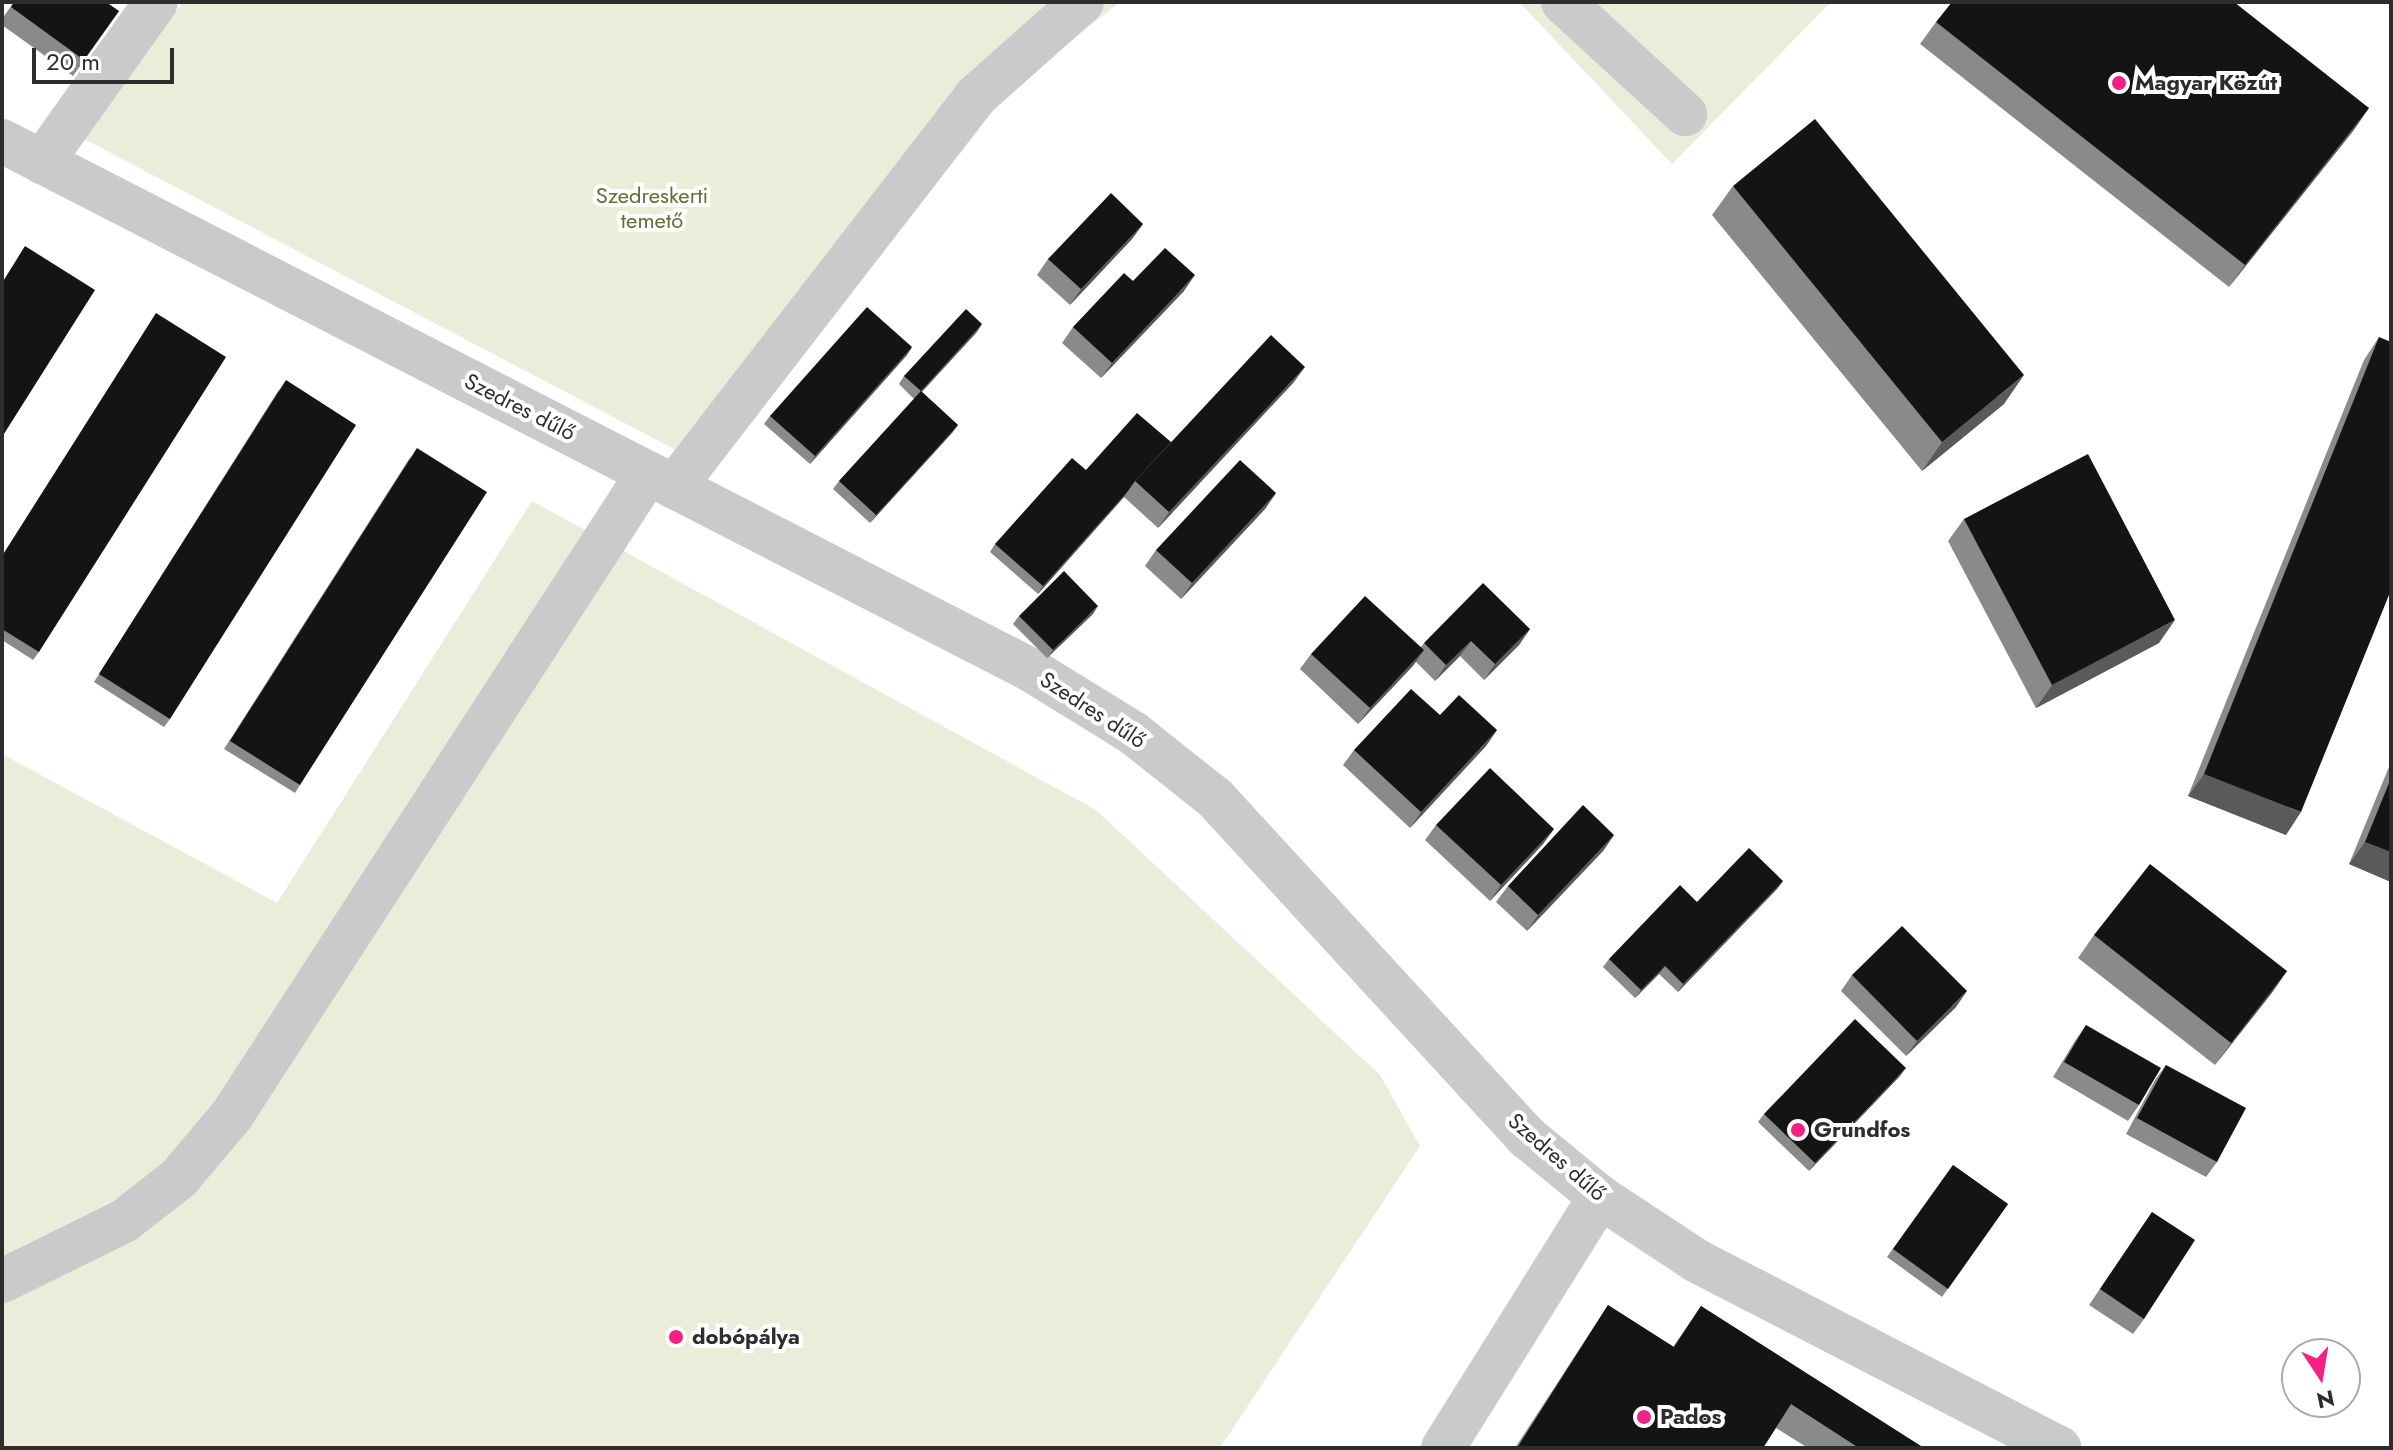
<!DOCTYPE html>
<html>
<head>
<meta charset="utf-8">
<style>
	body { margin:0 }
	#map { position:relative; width:2393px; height:1450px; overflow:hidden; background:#fff; font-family:Jost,sans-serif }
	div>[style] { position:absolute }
	.green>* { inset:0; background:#ebecd9 }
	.minor>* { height:44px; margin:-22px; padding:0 22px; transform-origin:22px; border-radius:22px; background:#cacaca }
	.wall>* { inset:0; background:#8a8a8a }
	.shaded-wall>* { inset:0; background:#5a5a5a }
	.building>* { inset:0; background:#141414 }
	.dots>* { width:22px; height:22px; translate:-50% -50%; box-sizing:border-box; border:4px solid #fff; border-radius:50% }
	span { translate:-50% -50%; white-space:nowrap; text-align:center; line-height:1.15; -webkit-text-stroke:8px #fff; paint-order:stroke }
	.poi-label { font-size:22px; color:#2d2d2d; font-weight:700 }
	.left { translate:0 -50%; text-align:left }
	.park-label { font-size:22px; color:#656c37 }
	.street-label { font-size:22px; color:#2d2d2d }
	.frame { position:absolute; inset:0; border:4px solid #2d2d2d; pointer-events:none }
	.north { position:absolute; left:2281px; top:1338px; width:80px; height:80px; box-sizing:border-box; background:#fff; border:2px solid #ababab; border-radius:50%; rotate:168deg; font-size:22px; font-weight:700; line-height:32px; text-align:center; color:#2d2d2d }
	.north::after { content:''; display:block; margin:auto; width:28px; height:36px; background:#f22182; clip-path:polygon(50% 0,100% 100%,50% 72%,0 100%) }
	.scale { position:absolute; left:32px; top:48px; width:142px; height:36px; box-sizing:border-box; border:4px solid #2d2d2d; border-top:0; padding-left:10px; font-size:24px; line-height:28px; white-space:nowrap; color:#2d2d2d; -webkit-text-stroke:6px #fff; paint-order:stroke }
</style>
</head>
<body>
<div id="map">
	<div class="green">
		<div style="clip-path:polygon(183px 2px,1120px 2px,1002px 95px,695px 460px,84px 139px)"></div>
		<div style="clip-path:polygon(1519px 2px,1831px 2px,1672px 164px)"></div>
		<div style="clip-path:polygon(532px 501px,1096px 810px,1380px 1075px,1420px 1146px,1220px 1448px,2px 1448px,2px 754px,277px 903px)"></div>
	</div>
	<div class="minor">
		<div style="left:1563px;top:2px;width:166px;rotate:42.6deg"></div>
		<div style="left:2px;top:141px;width:1157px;rotate:27.21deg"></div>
		<div style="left:1031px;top:670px;width:120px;rotate:31.7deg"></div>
		<div style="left:1133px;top:733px;width:105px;rotate:38.4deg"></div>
		<div style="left:1215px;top:798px;width:462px;rotate:47.4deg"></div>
		<div style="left:1528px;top:1138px;width:93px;rotate:39.3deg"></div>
		<div style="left:1600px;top:1197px;width:116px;rotate:33.4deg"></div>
		<div style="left:1697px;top:1261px;width:408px;rotate:27.3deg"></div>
		<div style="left:42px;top:162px;width:196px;rotate:-54.5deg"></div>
		<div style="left:674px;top:487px;width:493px;rotate:-52.3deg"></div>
		<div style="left:975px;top:97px;width:143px;rotate:-41.6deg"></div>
		<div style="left:2px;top:1281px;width:136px;rotate:-26.2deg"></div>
		<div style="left:124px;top:1221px;width:70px;rotate:-38deg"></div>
		<div style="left:179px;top:1178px;width:82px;rotate:-49.9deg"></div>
		<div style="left:232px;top:1115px;width:765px;rotate:-57.06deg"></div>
		<div style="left:1443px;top:1448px;width:296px;rotate:-58deg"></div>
	</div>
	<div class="wall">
		<div style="clip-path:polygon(14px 2px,119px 11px,73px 76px,2px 25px,2px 19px)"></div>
		<div style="clip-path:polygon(1936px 22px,2369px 108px,2353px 131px,2229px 287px,1920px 44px)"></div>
		<div style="clip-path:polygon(1733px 186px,2004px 404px,1922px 471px,1712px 215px)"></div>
		<div style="clip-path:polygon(1143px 224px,1132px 239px,1070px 305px,1037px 275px,1048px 259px)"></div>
		<div style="clip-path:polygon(1133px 281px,1184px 291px,1101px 378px,1062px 343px,1073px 327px)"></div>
		<div style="clip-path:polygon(982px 324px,976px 333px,922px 392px,958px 425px,952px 433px,870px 523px,833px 489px,839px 481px,914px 399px,899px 384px,904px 376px)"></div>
		<div style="clip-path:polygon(2379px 337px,2286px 835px,2188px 796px,2364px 360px)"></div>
		<div style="clip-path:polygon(912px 347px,907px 355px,810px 464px,764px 424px,770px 416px)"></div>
		<div style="clip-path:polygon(1294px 382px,1158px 528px,1124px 497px,1038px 594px,990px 552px,995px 544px,1086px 470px,1171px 442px)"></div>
		<div style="clip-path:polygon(280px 388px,170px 719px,164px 727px,94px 682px)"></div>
		<div style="clip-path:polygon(411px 456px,300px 785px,295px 793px,224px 749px)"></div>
		<div style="clip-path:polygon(1276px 493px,1265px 509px,1181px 599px,1145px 566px,1156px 550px)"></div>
		<div style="clip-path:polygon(1964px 519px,2159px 643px,2036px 708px,1948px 541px)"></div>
		<div style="clip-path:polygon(2px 555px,39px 652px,33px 660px,2px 640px)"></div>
		<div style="clip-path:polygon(1093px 614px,1047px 658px,1013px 624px,1019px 616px)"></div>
		<div style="clip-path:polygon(1530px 629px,1519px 645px,1484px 680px,1460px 656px,1435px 681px,1416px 662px,1358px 724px,1300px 669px,1311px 654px,1421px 647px,1424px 643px)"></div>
		<div style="clip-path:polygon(1440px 715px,1497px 730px,1486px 746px,1410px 828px,1343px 765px,1354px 750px)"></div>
		<div style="clip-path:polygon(2391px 762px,2391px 882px,2349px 864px)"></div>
		<div style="clip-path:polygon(1436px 825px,1554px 829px,1543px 844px,1490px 901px,1425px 840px)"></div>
		<div style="clip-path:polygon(1614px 835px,1603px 851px,1527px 931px,1496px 902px,1508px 886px)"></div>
		<div style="clip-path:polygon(1783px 881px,1777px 889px,1678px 992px,1659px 974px,1635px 998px,1603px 967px,1609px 959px,1697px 902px)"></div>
		<div style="clip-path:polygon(2094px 935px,2287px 971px,2271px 994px,2215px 1065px,2078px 958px)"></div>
		<div style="clip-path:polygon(1852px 975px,1956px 1007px,1906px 1056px,1841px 991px)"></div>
		<div style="clip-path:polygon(2086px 1025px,2139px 1105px,2128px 1121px,2053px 1077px,2075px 1041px)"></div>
		<div style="clip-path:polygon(2166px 1065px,2217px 1162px,2206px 1177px,2126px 1134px,2155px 1080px)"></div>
		<div style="clip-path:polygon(1900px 1076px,1809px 1171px,1758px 1122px,1764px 1114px)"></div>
		<div style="clip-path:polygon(1953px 1165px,2008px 1204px,1942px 1297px,1887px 1257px)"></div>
		<div style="clip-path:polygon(2152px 1212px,2144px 1319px,2133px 1334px,2089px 1305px)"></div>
		<div style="clip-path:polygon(1608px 1305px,1673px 1347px,1701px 1306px,1924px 1448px,1808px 1448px,1776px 1428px,1763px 1448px,1515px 1448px)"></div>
	</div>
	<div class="shaded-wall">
		<div style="clip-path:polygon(2369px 108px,2353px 131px,2229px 287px,2245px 265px)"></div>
		<div style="clip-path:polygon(1143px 224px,1132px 239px,1070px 305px,1081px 289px)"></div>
		<div style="clip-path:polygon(1195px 275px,1184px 291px,1101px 378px,1112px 363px)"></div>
		<div style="clip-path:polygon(982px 324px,976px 333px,915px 399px,921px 391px)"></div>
		<div style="clip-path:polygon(912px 347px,907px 355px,810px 464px,815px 456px)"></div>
		<div style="clip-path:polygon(1305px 367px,1294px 382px,1158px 528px,1169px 512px)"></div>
		<div style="clip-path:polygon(2024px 375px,2004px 404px,1922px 471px,1942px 442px)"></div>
		<div style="clip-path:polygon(958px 425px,952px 433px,870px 523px,876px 515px)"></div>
		<div style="clip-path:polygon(1128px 491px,1124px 497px,1038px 594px,1043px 586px)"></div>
		<div style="clip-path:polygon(1276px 493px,1265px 509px,1181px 599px,1192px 583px)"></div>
		<div style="clip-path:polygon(1098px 606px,1093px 614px,1047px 658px,1053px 650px)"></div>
		<div style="clip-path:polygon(2175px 620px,2159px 643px,2036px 708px,2052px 685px)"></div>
		<div style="clip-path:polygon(1530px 629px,1519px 645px,1484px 680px,1495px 664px)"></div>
		<div style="clip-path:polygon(1471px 641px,1460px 656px,1435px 681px,1446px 665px)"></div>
		<div style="clip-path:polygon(1424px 650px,1413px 666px,1358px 724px,1370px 708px)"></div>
		<div style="clip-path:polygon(1497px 730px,1486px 746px,1410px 828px,1421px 812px)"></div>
		<div style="clip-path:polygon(2204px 774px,2301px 812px,2286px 835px,2188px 796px)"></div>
		<div style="clip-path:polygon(1554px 829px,1543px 844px,1490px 901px,1501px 885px)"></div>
		<div style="clip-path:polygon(1614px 835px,1603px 851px,1527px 931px,1538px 915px)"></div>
		<div style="clip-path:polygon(2365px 842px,2391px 852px,2391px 882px,2349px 864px)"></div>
		<div style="clip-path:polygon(1783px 881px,1777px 889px,1678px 992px,1683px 984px)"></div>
		<div style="clip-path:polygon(1665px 966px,1659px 974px,1635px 998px,1641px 990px)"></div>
		<div style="clip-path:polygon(2287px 971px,2271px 994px,2215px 1065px,2231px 1043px)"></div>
		<div style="clip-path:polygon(1967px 991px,1956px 1007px,1906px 1056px,1917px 1041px)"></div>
		<div style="clip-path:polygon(1906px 1068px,1900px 1076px,1809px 1171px,1815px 1163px)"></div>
	</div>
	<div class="building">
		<div style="clip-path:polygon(14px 2px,106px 2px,119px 11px,84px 60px,11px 7px)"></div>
		<div style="clip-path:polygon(1952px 2px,2234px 2px,2369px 108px,2245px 265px,1936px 22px)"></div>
		<div style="clip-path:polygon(1815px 119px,2024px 375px,1942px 442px,1733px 186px)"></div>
		<div style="clip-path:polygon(1111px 193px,1143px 224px,1081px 289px,1048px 259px)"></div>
		<div style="clip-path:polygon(25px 246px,95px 290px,2px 437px,2px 283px)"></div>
		<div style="clip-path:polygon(1165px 248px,1195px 275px,1112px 363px,1073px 327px,1124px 273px,1133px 281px)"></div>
		<div style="clip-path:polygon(867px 307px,912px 347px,815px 456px,770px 416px)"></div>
		<div style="clip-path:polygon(966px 309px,982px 324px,921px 391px,958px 425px,876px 515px,839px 481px,921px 391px,904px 376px)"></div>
		<div style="clip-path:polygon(156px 313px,226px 357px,39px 652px,2px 629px,2px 556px)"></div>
		<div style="clip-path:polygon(1271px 335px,1305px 367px,1169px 512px,1135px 481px)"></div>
		<div style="clip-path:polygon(2379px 337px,2391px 342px,2391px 590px,2301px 812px,2204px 774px)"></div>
		<div style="clip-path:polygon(286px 380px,356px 425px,170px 719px,99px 674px)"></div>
		<div style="clip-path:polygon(1137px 413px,1171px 442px,1135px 481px,1128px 491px,1043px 586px,995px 544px,1072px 458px,1086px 470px)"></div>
		<div style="clip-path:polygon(417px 448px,487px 492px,300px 785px,230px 741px)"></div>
		<div style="clip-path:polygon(2088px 454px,2175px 620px,2052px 685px,1964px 519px)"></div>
		<div style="clip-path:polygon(1240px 460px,1276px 493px,1192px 583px,1156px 550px)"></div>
		<div style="clip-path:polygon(1064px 571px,1098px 606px,1053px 650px,1019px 616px)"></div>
		<div style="clip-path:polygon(1483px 583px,1530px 629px,1495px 664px,1471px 641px,1446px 665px,1424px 643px)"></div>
		<div style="clip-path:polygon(1365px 596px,1424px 650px,1370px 708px,1311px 654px)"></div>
		<div style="clip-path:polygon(1411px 689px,1440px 715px,1459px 695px,1497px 730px,1421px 812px,1354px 750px)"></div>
		<div style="clip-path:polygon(1490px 768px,1554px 829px,1501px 885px,1436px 825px)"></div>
		<div style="clip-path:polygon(2391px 778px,2391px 852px,2365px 842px)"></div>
		<div style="clip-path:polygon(1583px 805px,1614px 835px,1538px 915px,1508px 886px)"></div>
		<div style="clip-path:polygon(1749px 848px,1783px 881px,1683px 984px,1665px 966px,1641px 990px,1609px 959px,1680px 885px,1697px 902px)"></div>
		<div style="clip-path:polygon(2150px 864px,2287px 971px,2231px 1043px,2094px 935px)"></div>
		<div style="clip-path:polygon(1902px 926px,1967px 991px,1917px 1041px,1852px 975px)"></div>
		<div style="clip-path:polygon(1855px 1019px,1906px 1068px,1815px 1163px,1764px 1114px)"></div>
		<div style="clip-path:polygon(2086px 1025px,2161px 1068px,2139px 1105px,2064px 1062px)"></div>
		<div style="clip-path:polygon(2166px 1065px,2246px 1108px,2217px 1162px,2137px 1118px)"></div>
		<div style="clip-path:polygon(1953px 1165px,2008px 1204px,1948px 1289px,1893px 1249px)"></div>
		<div style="clip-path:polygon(2152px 1212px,2195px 1240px,2144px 1319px,2100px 1289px)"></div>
		<div style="clip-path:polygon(1608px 1305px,1674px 1347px,1701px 1306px,1924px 1448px,1859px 1448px,1791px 1404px,1763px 1448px,1517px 1448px)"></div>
	</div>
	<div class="dots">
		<div style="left:2119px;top:83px;background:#f22182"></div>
		<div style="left:1798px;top:1130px;background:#f22182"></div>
		<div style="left:676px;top:1337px;background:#f22182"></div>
		<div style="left:1644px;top:1417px;background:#f22182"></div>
	</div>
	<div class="poi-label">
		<span class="left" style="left:2135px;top:83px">Magyar Közút</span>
		<span class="left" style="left:1814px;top:1130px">Grundfos</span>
		<span class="left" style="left:692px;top:1337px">dobópálya</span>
		<span class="left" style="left:1660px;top:1417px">Pados</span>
	</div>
	<div class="park-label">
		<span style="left:652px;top:208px">Szedreskerti<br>temető</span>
	</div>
	<div class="street-label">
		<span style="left:520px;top:407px;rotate:27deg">Szedres dűlő</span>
		<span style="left:1093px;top:710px;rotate:33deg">Szedres dűlő</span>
		<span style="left:1557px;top:1157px;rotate:41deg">Szedres dűlő</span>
	</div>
	<div class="frame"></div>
	<div class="north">N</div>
	<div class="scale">20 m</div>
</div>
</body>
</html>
